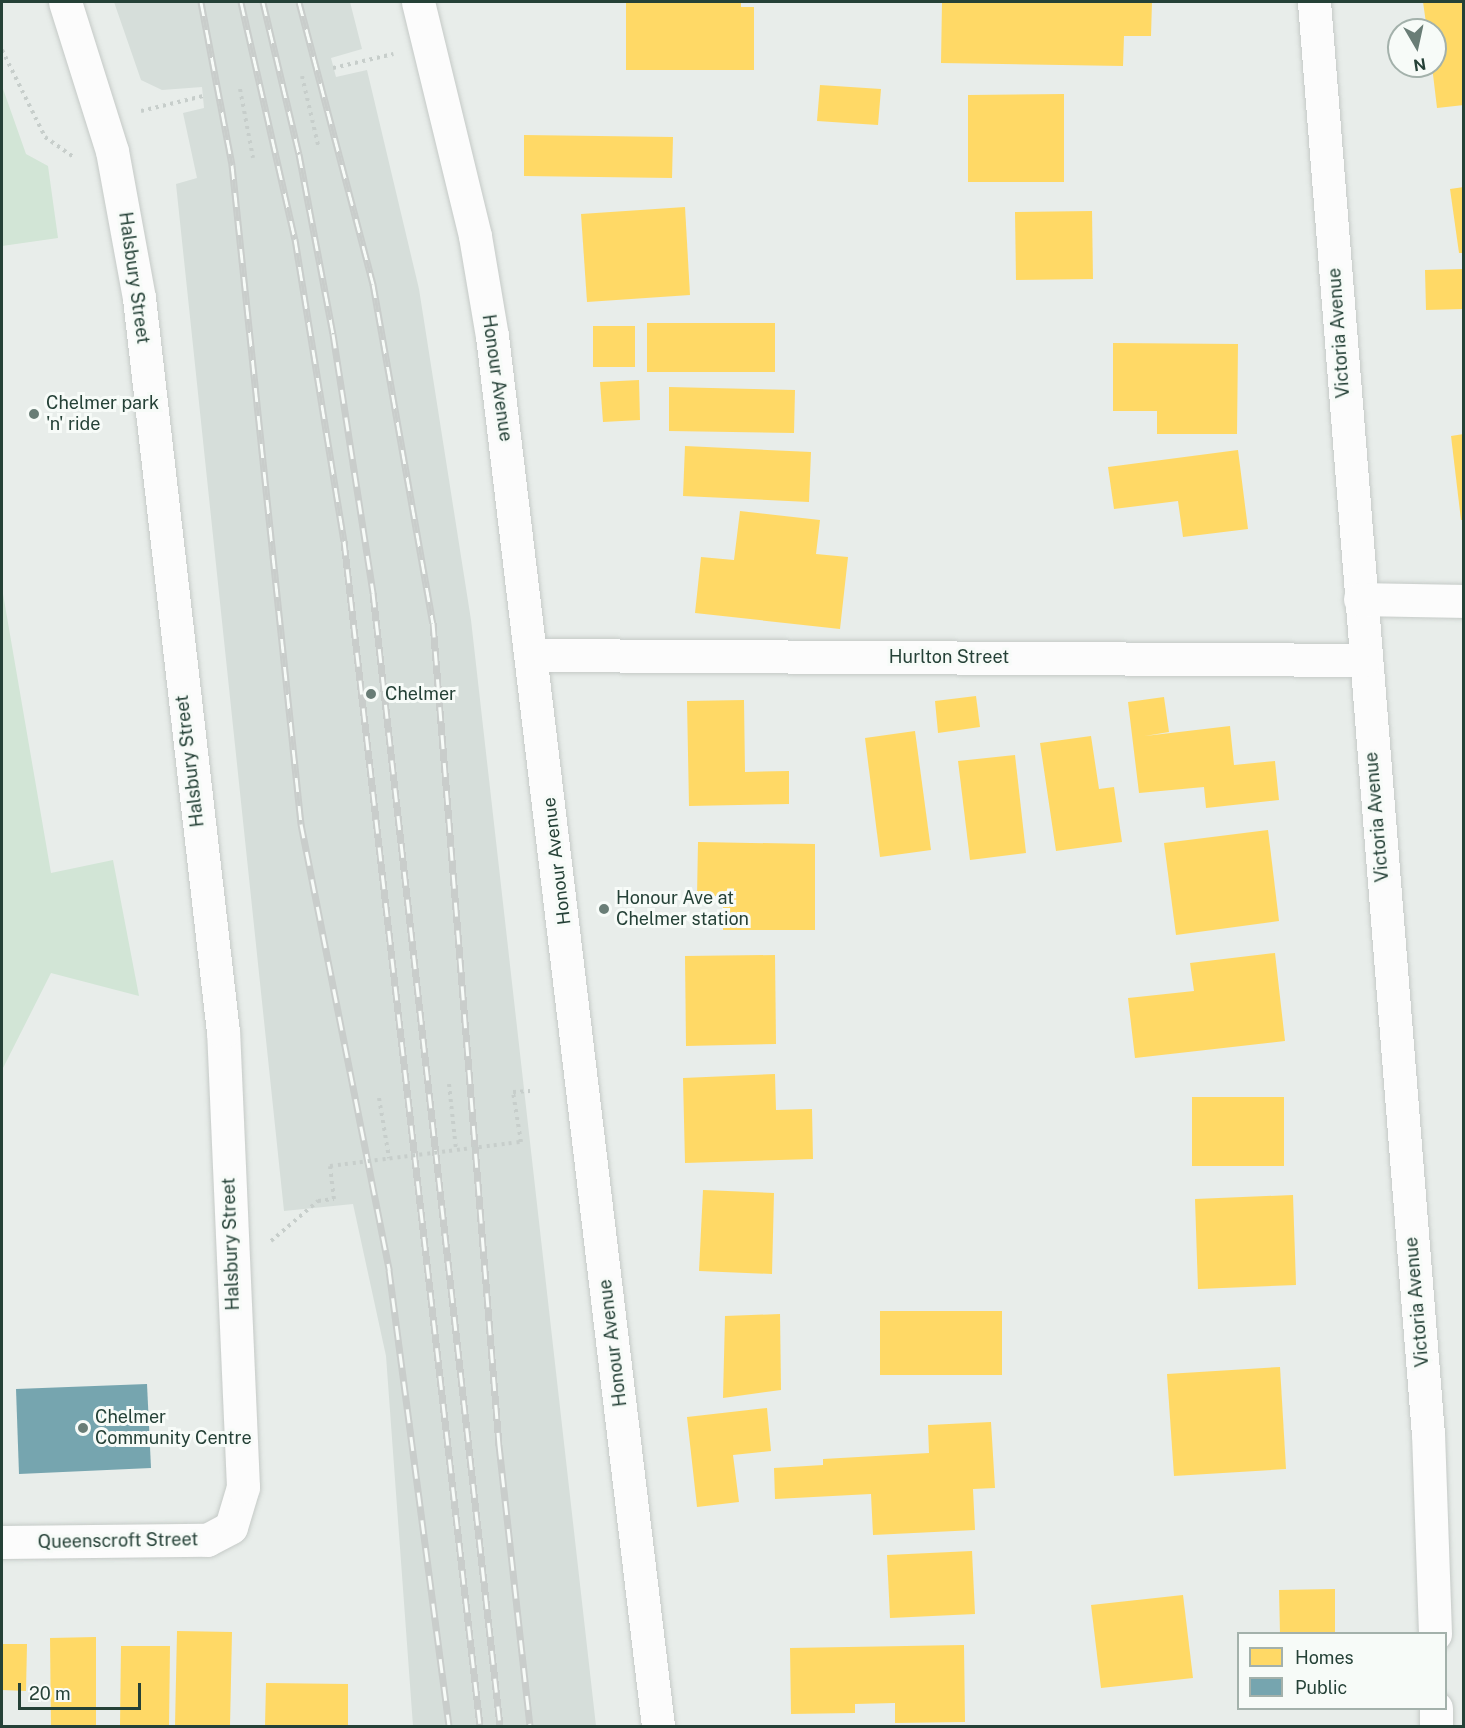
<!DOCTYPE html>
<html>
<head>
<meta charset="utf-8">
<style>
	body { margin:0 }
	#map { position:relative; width:1465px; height:1728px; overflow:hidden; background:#e8edea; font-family:"Public Sans",sans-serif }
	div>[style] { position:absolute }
	.built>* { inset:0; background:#d6deda }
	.green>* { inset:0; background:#d2e5d6 }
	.homes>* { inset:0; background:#ffd966 }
	.public>* { inset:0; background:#76a5af }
	.path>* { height:4px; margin-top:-2px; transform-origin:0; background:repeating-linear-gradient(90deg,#c7cecb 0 3px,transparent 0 7.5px) }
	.roads { filter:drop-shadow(0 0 2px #c5cac7) drop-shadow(0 0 2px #c5cac7) }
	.minor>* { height:33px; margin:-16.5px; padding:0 16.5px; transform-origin:16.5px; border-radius:16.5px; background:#fcfcfc }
	.secondary>* { height:33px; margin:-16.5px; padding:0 16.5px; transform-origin:16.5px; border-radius:16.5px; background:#fcfcfc }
	.rail>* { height:7px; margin-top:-3.5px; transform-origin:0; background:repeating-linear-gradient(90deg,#f7fbf8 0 14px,#c9cdcb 0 28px); box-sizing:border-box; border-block:2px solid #c9cdcb }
	.path-bridge>* { height:4px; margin-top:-2px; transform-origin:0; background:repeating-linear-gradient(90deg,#c7cecb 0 3px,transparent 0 7.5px) }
	.dots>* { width:16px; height:16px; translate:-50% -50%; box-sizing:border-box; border:3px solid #f7fbf8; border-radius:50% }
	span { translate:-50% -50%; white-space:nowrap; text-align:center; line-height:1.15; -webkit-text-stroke:6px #f7fbf8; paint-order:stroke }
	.street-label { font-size:18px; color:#254137 }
	.poi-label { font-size:18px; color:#254137 }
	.left { translate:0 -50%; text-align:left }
	.frame { position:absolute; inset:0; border:3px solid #254137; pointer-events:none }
	.legend { position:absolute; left:1237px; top:1632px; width:210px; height:78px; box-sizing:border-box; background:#f7fbf8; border:2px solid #a3b1ab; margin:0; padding:8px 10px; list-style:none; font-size:18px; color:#254137 }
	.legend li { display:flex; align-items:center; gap:12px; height:30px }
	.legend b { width:30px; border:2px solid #a3b1ab }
	.north { position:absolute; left:1387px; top:18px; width:60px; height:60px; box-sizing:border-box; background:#f7fbf8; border:2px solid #a3b1ab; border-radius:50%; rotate:171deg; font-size:16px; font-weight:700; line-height:24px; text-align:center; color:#254137 }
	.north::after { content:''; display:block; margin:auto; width:21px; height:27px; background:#697d76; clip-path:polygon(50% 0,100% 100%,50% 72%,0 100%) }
	.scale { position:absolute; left:18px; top:1683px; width:123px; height:27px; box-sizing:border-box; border:3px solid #254137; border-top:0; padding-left:8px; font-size:18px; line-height:21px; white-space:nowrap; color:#254137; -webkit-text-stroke:4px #f7fbf8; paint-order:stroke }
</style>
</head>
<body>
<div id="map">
	<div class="built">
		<div style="clip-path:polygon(114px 2px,350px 2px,362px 49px,331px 58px,336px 77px,367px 70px,419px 289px,471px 620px,596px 1726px,413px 1726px,386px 1356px,353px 1204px,284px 1211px,176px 184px,197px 178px,183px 113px,204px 108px,202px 87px,162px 90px,141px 80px)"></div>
	</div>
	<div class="green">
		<div style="clip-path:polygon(2px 86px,26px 154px,48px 166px,58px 238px,2px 246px)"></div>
		<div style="clip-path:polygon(2px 588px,51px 873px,113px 860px,139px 996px,51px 973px,2px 1070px)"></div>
	</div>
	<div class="homes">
		<div style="clip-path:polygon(626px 2px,741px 2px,741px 7px,754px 7px,754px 70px,626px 70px)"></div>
		<div style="clip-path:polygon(942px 2px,1152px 2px,1151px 36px,1124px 36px,1123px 66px,941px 63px)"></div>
		<div style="clip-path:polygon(1423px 2px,1464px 2px,1464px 105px,1437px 108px,1432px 66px,1435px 30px,1427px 30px)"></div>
		<div style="clip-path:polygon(820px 85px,881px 89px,878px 125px,817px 121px)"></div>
		<div style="clip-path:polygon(1064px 94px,1064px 182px,968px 182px,968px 95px)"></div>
		<div style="clip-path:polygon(524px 135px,673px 137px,672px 178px,524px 176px)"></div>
		<div style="clip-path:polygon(1464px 187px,1464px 253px,1459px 253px,1450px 189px)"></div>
		<div style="clip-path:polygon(685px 207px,690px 295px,587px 302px,581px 214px)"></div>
		<div style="clip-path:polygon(1092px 211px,1093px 279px,1016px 280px,1015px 212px)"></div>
		<div style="clip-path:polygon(1464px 269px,1464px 309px,1426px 310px,1425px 270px)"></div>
		<div style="clip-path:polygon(647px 323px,775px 323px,775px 372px,647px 372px)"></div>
		<div style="clip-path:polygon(593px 326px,635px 326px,635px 367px,593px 367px)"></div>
		<div style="clip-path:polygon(1113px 343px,1238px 344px,1237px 434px,1157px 434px,1157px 411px,1113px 411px)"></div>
		<div style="clip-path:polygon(639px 380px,640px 420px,603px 422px,600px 382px)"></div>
		<div style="clip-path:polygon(669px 387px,795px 390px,794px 433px,669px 431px)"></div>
		<div style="clip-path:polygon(1464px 434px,1464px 520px,1461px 520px,1451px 436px)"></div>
		<div style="clip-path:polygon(685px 446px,811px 452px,809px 502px,683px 496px)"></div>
		<div style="clip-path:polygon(1238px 450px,1248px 529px,1183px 537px,1178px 501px,1114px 509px,1108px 467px)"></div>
		<div style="clip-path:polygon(740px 511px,820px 520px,816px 554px,848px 557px,840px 629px,695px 613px,701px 557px,734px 560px)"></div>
		<div style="clip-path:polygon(976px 696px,980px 727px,938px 733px,935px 701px)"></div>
		<div style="clip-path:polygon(1164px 697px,1169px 732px,1145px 736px,1230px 726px,1234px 765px,1275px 761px,1279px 800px,1206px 808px,1204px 787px,1139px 793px,1128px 702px)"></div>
		<div style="clip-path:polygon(744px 700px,745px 772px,789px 771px,789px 804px,689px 806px,687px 701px)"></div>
		<div style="clip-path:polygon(915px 731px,931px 850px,880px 857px,865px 738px)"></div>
		<div style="clip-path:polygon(1091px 736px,1099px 789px,1114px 787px,1122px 842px,1056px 851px,1040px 743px)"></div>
		<div style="clip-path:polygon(1015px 755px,1026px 853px,970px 860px,958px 761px)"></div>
		<div style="clip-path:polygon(1268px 830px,1279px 921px,1176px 935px,1164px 843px)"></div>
		<div style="clip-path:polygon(698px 842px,815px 844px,815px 930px,723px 930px,723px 896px,697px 896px)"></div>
		<div style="clip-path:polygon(1275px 953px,1285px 1041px,1135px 1058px,1128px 998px,1194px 991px,1190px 963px)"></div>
		<div style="clip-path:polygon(775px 955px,776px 1044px,686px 1046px,685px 956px)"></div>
		<div style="clip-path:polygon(775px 1074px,776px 1110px,812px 1109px,813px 1159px,685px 1163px,683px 1078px)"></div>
		<div style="clip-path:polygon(1192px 1097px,1284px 1097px,1284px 1166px,1192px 1166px)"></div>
		<div style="clip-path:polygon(703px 1190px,774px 1193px,772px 1274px,699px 1271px)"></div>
		<div style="clip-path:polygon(1293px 1195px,1296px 1285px,1198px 1289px,1195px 1199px)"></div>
		<div style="clip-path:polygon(880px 1311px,1002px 1311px,1002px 1375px,880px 1375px)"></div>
		<div style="clip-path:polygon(780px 1314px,781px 1390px,723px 1398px,725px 1316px)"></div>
		<div style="clip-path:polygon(1280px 1367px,1286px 1469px,1174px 1476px,1167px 1374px)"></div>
		<div style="clip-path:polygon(767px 1408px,771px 1451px,733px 1455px,739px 1502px,697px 1507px,687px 1417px)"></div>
		<div style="clip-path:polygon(991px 1422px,995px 1488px,973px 1489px,975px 1530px,873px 1535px,871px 1494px,775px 1499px,774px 1468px,823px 1465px,823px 1459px,929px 1453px,928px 1425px)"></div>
		<div style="clip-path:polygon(972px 1551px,975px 1614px,890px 1618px,887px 1555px)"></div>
		<div style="clip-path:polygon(1335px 1589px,1335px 1634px,1280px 1634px,1279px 1590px)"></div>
		<div style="clip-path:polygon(1183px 1595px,1193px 1678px,1101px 1688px,1091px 1605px)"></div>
		<div style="clip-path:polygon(177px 1631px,232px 1632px,230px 1726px,175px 1726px)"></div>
		<div style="clip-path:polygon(96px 1637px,96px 1726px,51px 1726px,50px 1638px)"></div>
		<div style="clip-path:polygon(2px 1644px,27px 1644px,26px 1691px,2px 1690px)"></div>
		<div style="clip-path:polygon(964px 1645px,965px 1722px,895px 1723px,895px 1703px,855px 1704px,855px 1713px,791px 1714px,790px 1648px)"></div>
		<div style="clip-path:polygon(121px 1646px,170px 1646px,169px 1726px,120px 1726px)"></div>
		<div style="clip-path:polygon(266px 1683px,348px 1684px,348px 1726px,265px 1726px)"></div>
	</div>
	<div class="public">
		<div style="clip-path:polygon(147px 1384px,151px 1468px,19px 1474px,16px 1389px)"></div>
	</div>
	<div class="path">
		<div style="left:2px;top:50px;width:97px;rotate:63.7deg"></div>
		<div style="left:45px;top:137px;width:35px;rotate:35deg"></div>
		<div style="left:333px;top:68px;width:62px;rotate:-13.1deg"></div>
		<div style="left:302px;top:76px;width:71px;rotate:76.9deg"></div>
		<div style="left:240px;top:89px;width:70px;rotate:79.3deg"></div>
		<div style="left:141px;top:111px;width:64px;rotate:-13.6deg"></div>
		<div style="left:449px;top:1084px;width:66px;rotate:83.9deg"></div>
		<div style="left:379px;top:1098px;width:61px;rotate:80.5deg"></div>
		<div style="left:521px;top:1142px;width:51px;rotate:-99.1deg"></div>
		<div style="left:513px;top:1092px;width:17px;rotate:-3deg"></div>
		<div style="left:271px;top:1241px;width:62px;rotate:-40.4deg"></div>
		<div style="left:318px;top:1201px;width:16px;rotate:-7deg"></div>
		<div style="left:334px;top:1199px;width:33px;rotate:-97deg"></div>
	</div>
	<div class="roads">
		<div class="minor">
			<div style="left:1314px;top:2px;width:1436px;rotate:85.45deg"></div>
			<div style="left:1428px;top:1433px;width:201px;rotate:88deg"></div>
			<div style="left:1360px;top:599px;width:104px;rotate:1.1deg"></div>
			<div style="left:533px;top:655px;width:831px;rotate:0.34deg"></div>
			<div style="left:2px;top:1542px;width:205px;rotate:-0.6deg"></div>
			<div style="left:207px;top:1540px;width:27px;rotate:-28deg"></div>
			<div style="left:231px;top:1527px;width:42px;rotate:-73.3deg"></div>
			<div style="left:243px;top:1487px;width:455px;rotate:-92.5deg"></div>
			<div style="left:223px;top:1032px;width:739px;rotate:-96.53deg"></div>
			<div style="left:139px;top:298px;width:149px;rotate:-100.4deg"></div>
			<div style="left:112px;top:151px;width:156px;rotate:-107.5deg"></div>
			<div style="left:1436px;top:1708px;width:18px;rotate:90deg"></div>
		</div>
		<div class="secondary">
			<div style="left:418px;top:2px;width:241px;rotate:76.3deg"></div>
			<div style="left:475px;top:236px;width:101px;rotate:80.4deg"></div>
			<div style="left:492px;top:336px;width:1400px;rotate:83.19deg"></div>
		</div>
	</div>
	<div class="rail">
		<div style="left:201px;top:2px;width:166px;rotate:79.2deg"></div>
		<div style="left:232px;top:165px;width:663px;rotate:84.02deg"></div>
		<div style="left:301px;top:824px;width:455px;rotate:78.8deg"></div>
		<div style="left:389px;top:1270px;width:460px;rotate:82.5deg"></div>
		<div style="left:241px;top:2px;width:243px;rotate:77.2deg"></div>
		<div style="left:295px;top:239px;width:306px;rotate:80.8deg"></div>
		<div style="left:344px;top:541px;width:1193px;rotate:83.45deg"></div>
		<div style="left:263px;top:2px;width:156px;rotate:76.7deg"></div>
		<div style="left:299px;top:154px;width:183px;rotate:79.3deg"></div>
		<div style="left:333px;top:334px;width:262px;rotate:81.2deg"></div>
		<div style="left:373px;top:593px;width:1140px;rotate:83.6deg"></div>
		<div style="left:299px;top:2px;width:292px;rotate:75.3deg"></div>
		<div style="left:373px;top:284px;width:344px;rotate:80deg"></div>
		<div style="left:433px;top:623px;width:825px;rotate:85.41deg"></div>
		<div style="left:499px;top:1445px;width:283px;rotate:83.7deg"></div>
	</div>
	<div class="path-bridge">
		<div style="left:330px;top:1166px;width:193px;rotate:-7.2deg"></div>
	</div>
	<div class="dots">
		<div style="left:34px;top:414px;background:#697d76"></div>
		<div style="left:371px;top:694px;background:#697d76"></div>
		<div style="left:604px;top:909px;background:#697d76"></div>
		<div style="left:83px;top:1428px;background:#697d76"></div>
	</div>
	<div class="street-label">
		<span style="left:134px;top:278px;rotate:82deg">Halsbury Street</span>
		<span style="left:1339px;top:333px;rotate:-94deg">Victoria Avenue</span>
		<span style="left:497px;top:378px;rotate:82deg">Honour Avenue</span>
		<span style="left:949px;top:657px">Hurlton Street</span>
		<span style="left:190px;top:761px;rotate:-97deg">Halsbury Street</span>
		<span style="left:1377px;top:817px;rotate:-95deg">Victoria Avenue</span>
		<span style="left:557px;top:861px;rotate:-97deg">Honour Avenue</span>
		<span style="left:231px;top:1244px;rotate:-92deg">Halsbury Street</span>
		<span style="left:1417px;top:1302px;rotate:-95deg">Victoria Avenue</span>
		<span style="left:613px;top:1343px;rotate:-97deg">Honour Avenue</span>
		<span style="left:118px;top:1541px;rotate:-1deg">Queenscroft Street</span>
	</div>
	<div class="poi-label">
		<span class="left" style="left:46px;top:414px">Chelmer park<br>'n' ride</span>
		<span class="left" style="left:385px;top:694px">Chelmer</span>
		<span class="left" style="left:616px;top:909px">Honour Ave at<br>Chelmer station</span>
		<span class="left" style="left:95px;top:1428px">Chelmer<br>Community Centre</span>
	</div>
	<div class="frame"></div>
	<ul class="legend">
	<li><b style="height:16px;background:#ffd966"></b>Homes</li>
	<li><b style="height:16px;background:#76a5af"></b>Public</li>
	</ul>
	<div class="north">N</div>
	<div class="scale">20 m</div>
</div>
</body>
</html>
